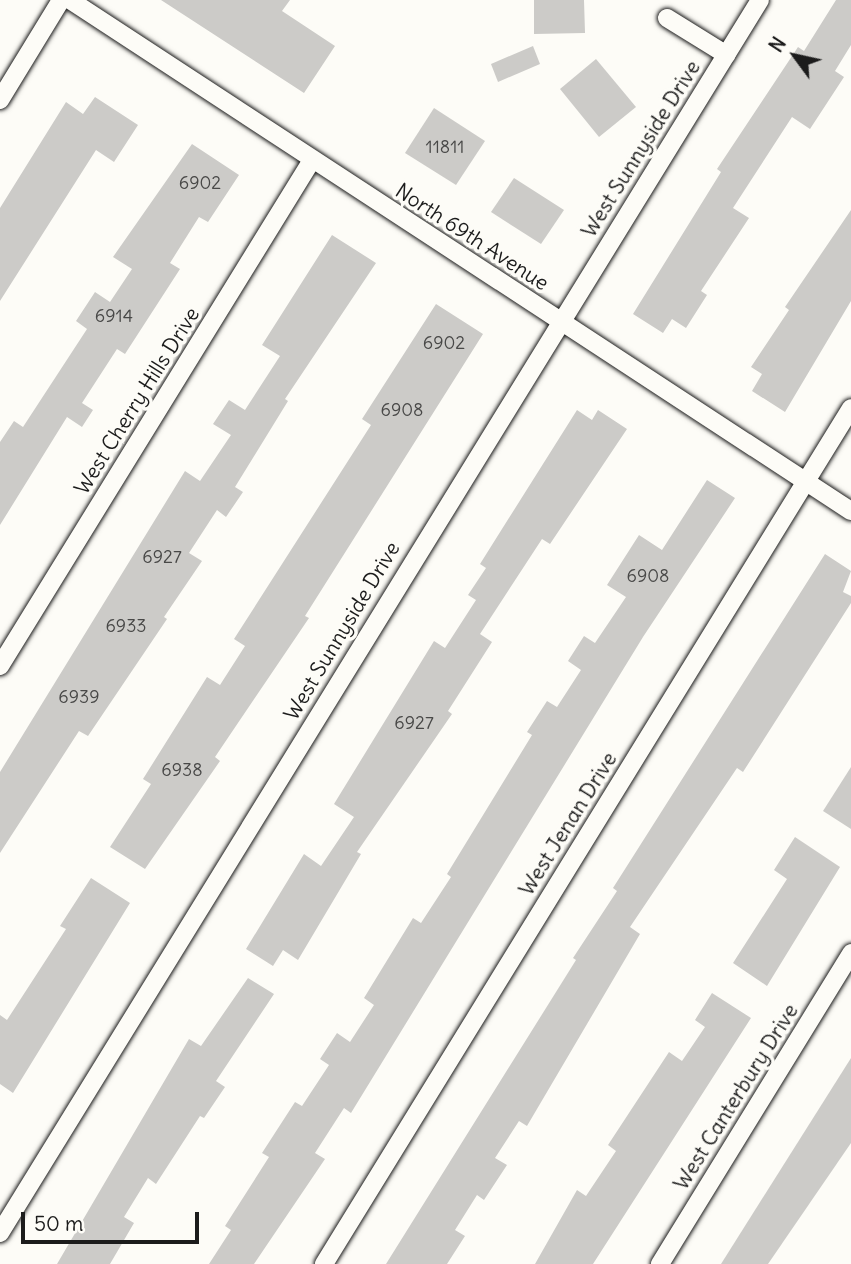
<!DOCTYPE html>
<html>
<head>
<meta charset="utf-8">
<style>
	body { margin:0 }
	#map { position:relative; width:851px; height:1264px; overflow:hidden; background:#fdfcf7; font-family:Delius,sans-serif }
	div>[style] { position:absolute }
	.building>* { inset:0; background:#cccbc8 }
	.roads { filter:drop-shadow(0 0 2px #1c1c1c) drop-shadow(0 0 2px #1c1c1c) }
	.street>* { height:18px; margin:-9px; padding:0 9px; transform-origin:9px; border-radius:9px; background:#fdfcf7 }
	span { translate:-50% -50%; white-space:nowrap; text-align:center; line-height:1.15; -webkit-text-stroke:7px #fdfcf7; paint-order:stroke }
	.number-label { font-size:18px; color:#484847 }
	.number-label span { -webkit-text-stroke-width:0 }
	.street-label { font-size:21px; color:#1c1c1c }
	.north { position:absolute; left:760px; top:21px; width:70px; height:70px; -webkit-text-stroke:5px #fdfcf7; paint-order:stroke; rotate:303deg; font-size:19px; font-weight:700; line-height:28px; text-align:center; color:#1c1c1c }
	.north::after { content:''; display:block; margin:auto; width:24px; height:32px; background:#1c1c1c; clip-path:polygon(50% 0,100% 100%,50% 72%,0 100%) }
	.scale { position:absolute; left:21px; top:1212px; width:178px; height:32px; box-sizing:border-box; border:4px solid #1c1c1c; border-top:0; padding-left:9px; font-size:21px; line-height:24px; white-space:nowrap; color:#1c1c1c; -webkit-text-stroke:5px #fdfcf7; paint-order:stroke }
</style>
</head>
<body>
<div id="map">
	<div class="building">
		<div style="clip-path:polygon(161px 0,290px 0,282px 11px,335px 46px,304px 93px)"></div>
		<div style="clip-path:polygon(534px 0,584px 0,585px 33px,534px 34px)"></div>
		<div style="clip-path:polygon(836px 0,851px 0,851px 45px,835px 71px,844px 77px,810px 129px,792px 117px,733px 208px,749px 218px,701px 291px,707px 295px,686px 328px,672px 319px,663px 333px,633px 314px,721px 172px,717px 169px,798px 47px,804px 51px)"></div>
		<div style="clip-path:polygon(533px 46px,540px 64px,498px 82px,491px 64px)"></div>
		<div style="clip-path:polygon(596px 59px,636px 107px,599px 137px,560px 89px)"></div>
		<div style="clip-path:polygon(95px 97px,138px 125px,114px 162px,96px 150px,0 301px,0 208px,66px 102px,83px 114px)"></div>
		<div style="clip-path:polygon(434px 108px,485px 141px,456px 185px,405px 153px)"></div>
		<div style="clip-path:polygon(192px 144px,239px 175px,208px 222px,199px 217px,170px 263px,180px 269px,125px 354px,117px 349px,82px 403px,93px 410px,82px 427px,67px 417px,0 525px,0 442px,14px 421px,23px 427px,87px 329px,76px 321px,95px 292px,110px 302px,132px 269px,113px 257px)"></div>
		<div style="clip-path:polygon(514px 178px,564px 210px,541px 244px,491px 212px)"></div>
		<div style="clip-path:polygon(851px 210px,851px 301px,785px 412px,752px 391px,762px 374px,751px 367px,789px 310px,785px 307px)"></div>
		<div style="clip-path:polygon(332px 235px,376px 263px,285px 399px,288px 401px,235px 487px,243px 492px,226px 517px,217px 510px,189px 553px,202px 561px,164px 617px,167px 619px,88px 736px,79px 731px,0 853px,0 772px,185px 471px,200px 481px,231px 435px,213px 424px,229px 400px,245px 410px,280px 356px,262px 345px)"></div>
		<div style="clip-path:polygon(436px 304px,483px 334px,305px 616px,309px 618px,215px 757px,220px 761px,145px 869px,110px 847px,151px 784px,143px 779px,207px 677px,220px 685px,245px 646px,234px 639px,371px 425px,362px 419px)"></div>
		<div style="clip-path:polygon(577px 410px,592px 420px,598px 410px,627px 429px,550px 544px,542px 539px,480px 634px,492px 642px,448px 711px,452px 714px,357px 852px,361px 854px,298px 960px,283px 950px,273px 966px,246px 949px,304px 854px,321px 866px,354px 817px,334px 804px,434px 641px,445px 648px,476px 600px,468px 595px,486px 568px,480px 564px)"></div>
		<div style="clip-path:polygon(707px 480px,735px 498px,643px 637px,351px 1113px,344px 1108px,315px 1153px,325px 1159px,254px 1264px,209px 1264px,231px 1230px,225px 1226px,269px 1157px,262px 1153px,295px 1102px,302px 1106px,329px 1065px,320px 1059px,337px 1033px,350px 1042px,374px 1005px,364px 998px,413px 918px,421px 923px,451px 877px,447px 874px,532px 735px,527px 732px,547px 701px,557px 707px,581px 670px,568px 661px,584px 636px,595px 643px,626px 597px,607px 585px,639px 535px,662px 550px)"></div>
		<div style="clip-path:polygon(825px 554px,851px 571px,843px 592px,851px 596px,851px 603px,743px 772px,737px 768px,630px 927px,640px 934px,527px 1126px,519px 1121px,495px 1158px,507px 1165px,484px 1200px,477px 1195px,455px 1230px,465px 1236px,447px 1264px,386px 1264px,576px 960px,573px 958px,617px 891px,613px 888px)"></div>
		<div style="clip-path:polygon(851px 767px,851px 829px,823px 811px)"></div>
		<div style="clip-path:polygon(795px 837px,840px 867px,767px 986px,733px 963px,787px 879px,774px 870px)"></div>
		<div style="clip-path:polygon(91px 878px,130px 903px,13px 1093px,0 1084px,0 1015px,7px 1020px,66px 929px,60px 926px)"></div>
		<div style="clip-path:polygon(248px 978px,274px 994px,216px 1081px,225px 1087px,204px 1118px,200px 1116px,156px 1184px,148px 1178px,124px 1217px,134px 1223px,110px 1264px,57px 1264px,189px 1039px,201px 1046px)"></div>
		<div style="clip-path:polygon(712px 993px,751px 1018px,593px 1264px,535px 1264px,577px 1190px,586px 1196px,616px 1151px,608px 1145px,669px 1052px,682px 1061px,705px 1027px,695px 1020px)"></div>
		<div style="clip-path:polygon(851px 1058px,851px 1143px,768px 1264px,721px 1264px)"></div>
	</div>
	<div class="roads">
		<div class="street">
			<div style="left:70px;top:0;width:933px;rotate:33.2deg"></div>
			<div style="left:667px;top:18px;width:70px;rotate:31.7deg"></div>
			<div style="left:0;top:100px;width:117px;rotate:-58.6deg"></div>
			<div style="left:0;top:666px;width:594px;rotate:-58.34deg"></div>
			<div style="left:0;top:1233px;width:1448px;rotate:-58.35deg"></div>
			<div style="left:324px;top:1264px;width:1005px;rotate:-58.38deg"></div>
			<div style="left:660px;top:1264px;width:365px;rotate:-58.4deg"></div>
		</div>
	</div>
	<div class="number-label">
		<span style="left:445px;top:147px">11811</span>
		<span style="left:200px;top:183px">6902</span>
		<span style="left:114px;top:316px">6914</span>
		<span style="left:444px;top:343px">6902</span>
		<span style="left:402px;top:410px">6908</span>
		<span style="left:162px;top:557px">6927</span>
		<span style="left:648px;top:576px">6908</span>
		<span style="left:126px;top:626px">6933</span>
		<span style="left:79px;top:697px">6939</span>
		<span style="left:414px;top:723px">6927</span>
		<span style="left:182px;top:770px">6938</span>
	</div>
	<div class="street-label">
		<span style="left:641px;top:149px;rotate:-58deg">West Sunnyside Drive</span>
		<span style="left:472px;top:237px;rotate:33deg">North 69th Avenue</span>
		<span style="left:137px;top:401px;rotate:-58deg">West Cherry Hills Drive</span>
		<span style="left:342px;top:631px;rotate:-59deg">West Sunnyside Drive</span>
		<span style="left:568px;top:824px;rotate:-58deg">West Jenan Drive</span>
		<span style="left:736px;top:1097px;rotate:-58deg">West Canterbury Drive</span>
	</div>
	<div class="north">N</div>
	<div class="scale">50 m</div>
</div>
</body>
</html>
